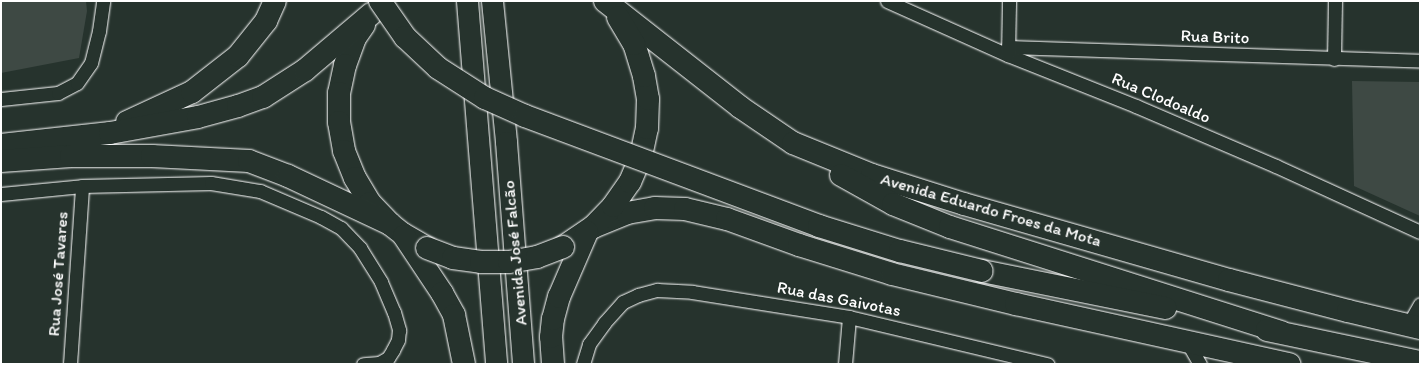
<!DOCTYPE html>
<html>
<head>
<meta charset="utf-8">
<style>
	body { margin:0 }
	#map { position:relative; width:1421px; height:365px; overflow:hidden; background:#26332d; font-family:Itim,sans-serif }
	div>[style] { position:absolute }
	.green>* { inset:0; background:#3e4944 }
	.roads { filter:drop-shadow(0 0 1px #fff) drop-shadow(0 0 1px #fff) }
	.street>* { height:13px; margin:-6.5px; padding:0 6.5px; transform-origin:6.5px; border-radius:6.5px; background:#26332d }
	.primary>* { height:21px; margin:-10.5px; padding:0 10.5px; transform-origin:10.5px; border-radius:10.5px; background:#26332d }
	.highway>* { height:22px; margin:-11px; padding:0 11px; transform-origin:11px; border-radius:11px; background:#26332d }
	.bridges { filter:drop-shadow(0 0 1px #fff) drop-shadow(0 0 1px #fff) }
	.highway-bridge>* { height:22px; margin:-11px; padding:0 11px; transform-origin:11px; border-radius:11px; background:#26332d }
	span { translate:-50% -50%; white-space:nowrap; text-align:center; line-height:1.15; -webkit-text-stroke:3px #26332d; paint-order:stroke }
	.street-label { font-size:17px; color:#fff }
	.frame { position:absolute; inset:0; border:2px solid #fff; pointer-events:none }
</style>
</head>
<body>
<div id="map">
	<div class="green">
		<div style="clip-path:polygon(1px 1px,86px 1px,87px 11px,79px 58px,1px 73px)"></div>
		<div style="clip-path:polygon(1352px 81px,1420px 82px,1420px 216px,1354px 186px)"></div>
	</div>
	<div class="roads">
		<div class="street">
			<div style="left:887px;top:1px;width:133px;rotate:24.1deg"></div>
			<div style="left:1008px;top:55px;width:138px;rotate:21.7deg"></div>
			<div style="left:1136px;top:106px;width:152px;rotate:23.2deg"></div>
			<div style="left:1276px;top:166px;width:158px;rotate:24.6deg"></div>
			<div style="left:1008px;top:47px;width:412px;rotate:1.9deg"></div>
			<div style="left:1008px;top:55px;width:54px;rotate:-88.9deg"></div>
			<div style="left:1334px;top:59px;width:58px;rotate:-89deg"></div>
			<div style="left:1px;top:99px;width:57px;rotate:-6deg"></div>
			<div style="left:58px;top:93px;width:21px;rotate:-28deg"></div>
			<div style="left:77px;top:83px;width:24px;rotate:-55deg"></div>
			<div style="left:91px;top:63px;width:33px;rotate:-76deg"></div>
			<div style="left:99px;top:31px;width:30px;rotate:-82deg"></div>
			<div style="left:1px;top:194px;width:81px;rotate:-5.6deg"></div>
			<div style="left:82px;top:186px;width:129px;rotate:-1.3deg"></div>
			<div style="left:211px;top:183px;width:50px;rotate:9.3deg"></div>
			<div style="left:260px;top:191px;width:66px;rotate:23.1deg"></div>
			<div style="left:321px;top:217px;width:23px;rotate:29deg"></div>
			<div style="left:341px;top:228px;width:28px;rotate:46deg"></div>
			<div style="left:360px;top:248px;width:40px;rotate:58deg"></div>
			<div style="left:381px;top:282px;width:33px;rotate:67deg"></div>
			<div style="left:394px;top:312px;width:19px;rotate:74deg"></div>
			<div style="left:399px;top:330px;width:10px;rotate:96deg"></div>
			<div style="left:398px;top:340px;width:11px;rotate:117deg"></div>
			<div style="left:393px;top:350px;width:9px;rotate:122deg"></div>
			<div style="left:388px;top:358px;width:10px;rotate:151deg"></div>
			<div style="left:379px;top:363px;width:16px;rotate:176deg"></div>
			<div style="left:1408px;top:325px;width:24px;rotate:-60deg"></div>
			<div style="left:1186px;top:340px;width:28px;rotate:60deg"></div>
			<div style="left:70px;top:364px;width:178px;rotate:-86.1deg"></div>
			<div style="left:583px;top:364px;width:21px;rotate:-73deg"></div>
			<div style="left:589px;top:344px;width:26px;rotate:-54deg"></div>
			<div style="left:604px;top:323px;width:28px;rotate:-48deg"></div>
			<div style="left:623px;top:302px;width:17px;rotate:-25deg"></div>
			<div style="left:638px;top:295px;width:20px;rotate:-15deg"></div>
			<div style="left:657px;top:290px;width:35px;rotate:3deg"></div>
			<div style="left:692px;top:292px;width:159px;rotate:9deg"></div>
			<div style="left:849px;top:317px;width:204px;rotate:13.4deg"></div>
			<div style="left:845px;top:364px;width:47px;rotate:-85.1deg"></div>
		</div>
		<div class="primary">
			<div style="left:467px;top:1px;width:364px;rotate:85.4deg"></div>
			<div style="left:492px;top:1px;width:142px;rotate:84.3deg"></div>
			<div style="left:506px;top:142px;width:223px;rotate:85.6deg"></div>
		</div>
		<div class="highway">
			<div style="left:605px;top:1px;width:172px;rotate:38.1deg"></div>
			<div style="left:740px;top:107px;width:64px;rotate:34.2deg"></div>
			<div style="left:793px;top:143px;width:85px;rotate:22.1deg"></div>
			<div style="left:872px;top:175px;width:96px;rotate:17.5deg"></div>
			<div style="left:964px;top:204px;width:276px;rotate:16deg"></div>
			<div style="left:1229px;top:280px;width:123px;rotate:14.6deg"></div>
			<div style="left:1348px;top:311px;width:74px;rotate:13.3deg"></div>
			<div style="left:364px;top:25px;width:16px;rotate:125deg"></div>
			<div style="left:355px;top:38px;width:29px;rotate:110deg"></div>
			<div style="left:345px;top:65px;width:29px;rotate:102deg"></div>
			<div style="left:339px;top:93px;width:29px;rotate:90deg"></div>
			<div style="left:339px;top:122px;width:29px;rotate:80deg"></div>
			<div style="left:344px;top:151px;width:29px;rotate:68deg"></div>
			<div style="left:355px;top:178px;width:29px;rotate:59deg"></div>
			<div style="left:370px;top:203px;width:29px;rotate:46deg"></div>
			<div style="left:390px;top:224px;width:16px;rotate:38deg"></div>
			<div style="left:403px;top:234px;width:28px;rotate:30deg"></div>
			<div style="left:127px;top:122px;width:72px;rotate:-24.8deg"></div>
			<div style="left:192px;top:92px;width:58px;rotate:-38deg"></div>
			<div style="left:238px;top:56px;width:45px;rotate:-51.3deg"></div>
			<div style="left:266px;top:21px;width:22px;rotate:-66deg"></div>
			<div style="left:1px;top:145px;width:110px;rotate:-6.3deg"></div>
			<div style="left:110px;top:133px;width:89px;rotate:-10.3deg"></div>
			<div style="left:198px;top:117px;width:41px;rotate:-15.4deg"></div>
			<div style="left:238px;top:106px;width:27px;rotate:-20deg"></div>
			<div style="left:263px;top:97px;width:50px;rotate:-32.7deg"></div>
			<div style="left:305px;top:70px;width:87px;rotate:-40.3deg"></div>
			<div style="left:1px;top:161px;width:70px;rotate:-4.1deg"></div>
			<div style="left:71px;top:156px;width:81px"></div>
			<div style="left:152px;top:156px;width:97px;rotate:3deg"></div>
			<div style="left:249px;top:161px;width:42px;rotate:21deg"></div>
			<div style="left:288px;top:176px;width:113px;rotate:25.2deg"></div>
			<div style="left:841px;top:175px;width:60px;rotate:29.1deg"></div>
			<div style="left:893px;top:204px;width:61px;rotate:22deg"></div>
			<div style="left:950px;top:227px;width:347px;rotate:17.6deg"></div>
			<div style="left:593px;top:227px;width:37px;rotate:-22deg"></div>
			<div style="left:627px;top:213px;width:28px;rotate:-10deg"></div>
			<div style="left:655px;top:208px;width:30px;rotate:2deg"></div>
			<div style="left:685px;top:209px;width:43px;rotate:13.4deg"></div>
			<div style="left:727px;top:219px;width:77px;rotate:19.9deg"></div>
			<div style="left:799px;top:245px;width:97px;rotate:17.3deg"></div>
			<div style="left:892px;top:274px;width:128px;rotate:13.6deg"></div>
			<div style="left:1016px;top:304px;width:280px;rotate:12.4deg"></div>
			<div style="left:404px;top:236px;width:69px;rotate:56.3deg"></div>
			<div style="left:442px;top:293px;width:25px;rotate:61deg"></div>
			<div style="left:454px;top:315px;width:50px;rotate:78.5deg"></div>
			<div style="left:563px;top:247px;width:36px;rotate:-34deg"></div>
			<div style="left:593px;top:227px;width:29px;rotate:-46deg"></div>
			<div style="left:613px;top:206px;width:29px;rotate:-55deg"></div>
			<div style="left:630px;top:182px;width:28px;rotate:-67deg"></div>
			<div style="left:641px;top:156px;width:29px;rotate:-78deg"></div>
			<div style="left:647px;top:128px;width:29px;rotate:-88deg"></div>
			<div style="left:648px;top:99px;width:23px;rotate:-100deg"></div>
			<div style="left:644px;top:76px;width:34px;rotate:-107deg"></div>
			<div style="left:634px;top:44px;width:31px;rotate:-121deg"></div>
			<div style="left:982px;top:271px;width:187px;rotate:11.4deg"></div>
			<div style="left:1267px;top:330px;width:156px;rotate:11.8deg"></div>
			<div style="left:553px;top:364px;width:27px;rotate:-94deg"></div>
			<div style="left:551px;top:337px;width:18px;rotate:-84deg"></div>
			<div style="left:553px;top:319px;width:23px;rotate:-75deg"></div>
			<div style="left:559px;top:297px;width:71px;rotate:-66.7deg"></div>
		</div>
	</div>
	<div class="bridges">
		<div class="highway-bridge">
			<div style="left:380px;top:1px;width:44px;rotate:55.2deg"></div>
			<div style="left:405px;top:37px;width:45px;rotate:43.2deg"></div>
			<div style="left:438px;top:68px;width:56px;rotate:32.6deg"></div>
			<div style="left:485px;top:98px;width:44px;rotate:24.2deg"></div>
			<div style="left:525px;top:116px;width:314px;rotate:20.5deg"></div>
			<div style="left:819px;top:226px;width:85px;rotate:17.2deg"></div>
			<div style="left:900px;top:251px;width:84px;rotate:13.7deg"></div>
			<div style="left:427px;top:248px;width:28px;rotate:21deg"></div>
			<div style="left:453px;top:258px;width:28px;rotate:8deg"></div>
			<div style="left:481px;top:262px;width:28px"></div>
			<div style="left:509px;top:262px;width:28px;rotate:-10deg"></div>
			<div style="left:537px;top:257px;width:28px;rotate:-21deg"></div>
		</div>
	</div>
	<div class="street-label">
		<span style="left:1215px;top:37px;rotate:2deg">Rua Brito</span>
		<span style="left:1161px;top:98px;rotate:23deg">Rua Clodoaldo</span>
		<span style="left:991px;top:210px;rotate:16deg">Avenida Eduardo Froes da Mota</span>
		<span style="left:515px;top:253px;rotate:-95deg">Avenida José Falcão</span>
		<span style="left:58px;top:274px;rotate:-86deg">Rua José Tavares</span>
		<span style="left:839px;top:299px;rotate:11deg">Rua das Gaivotas</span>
	</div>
	<div class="frame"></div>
</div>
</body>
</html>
